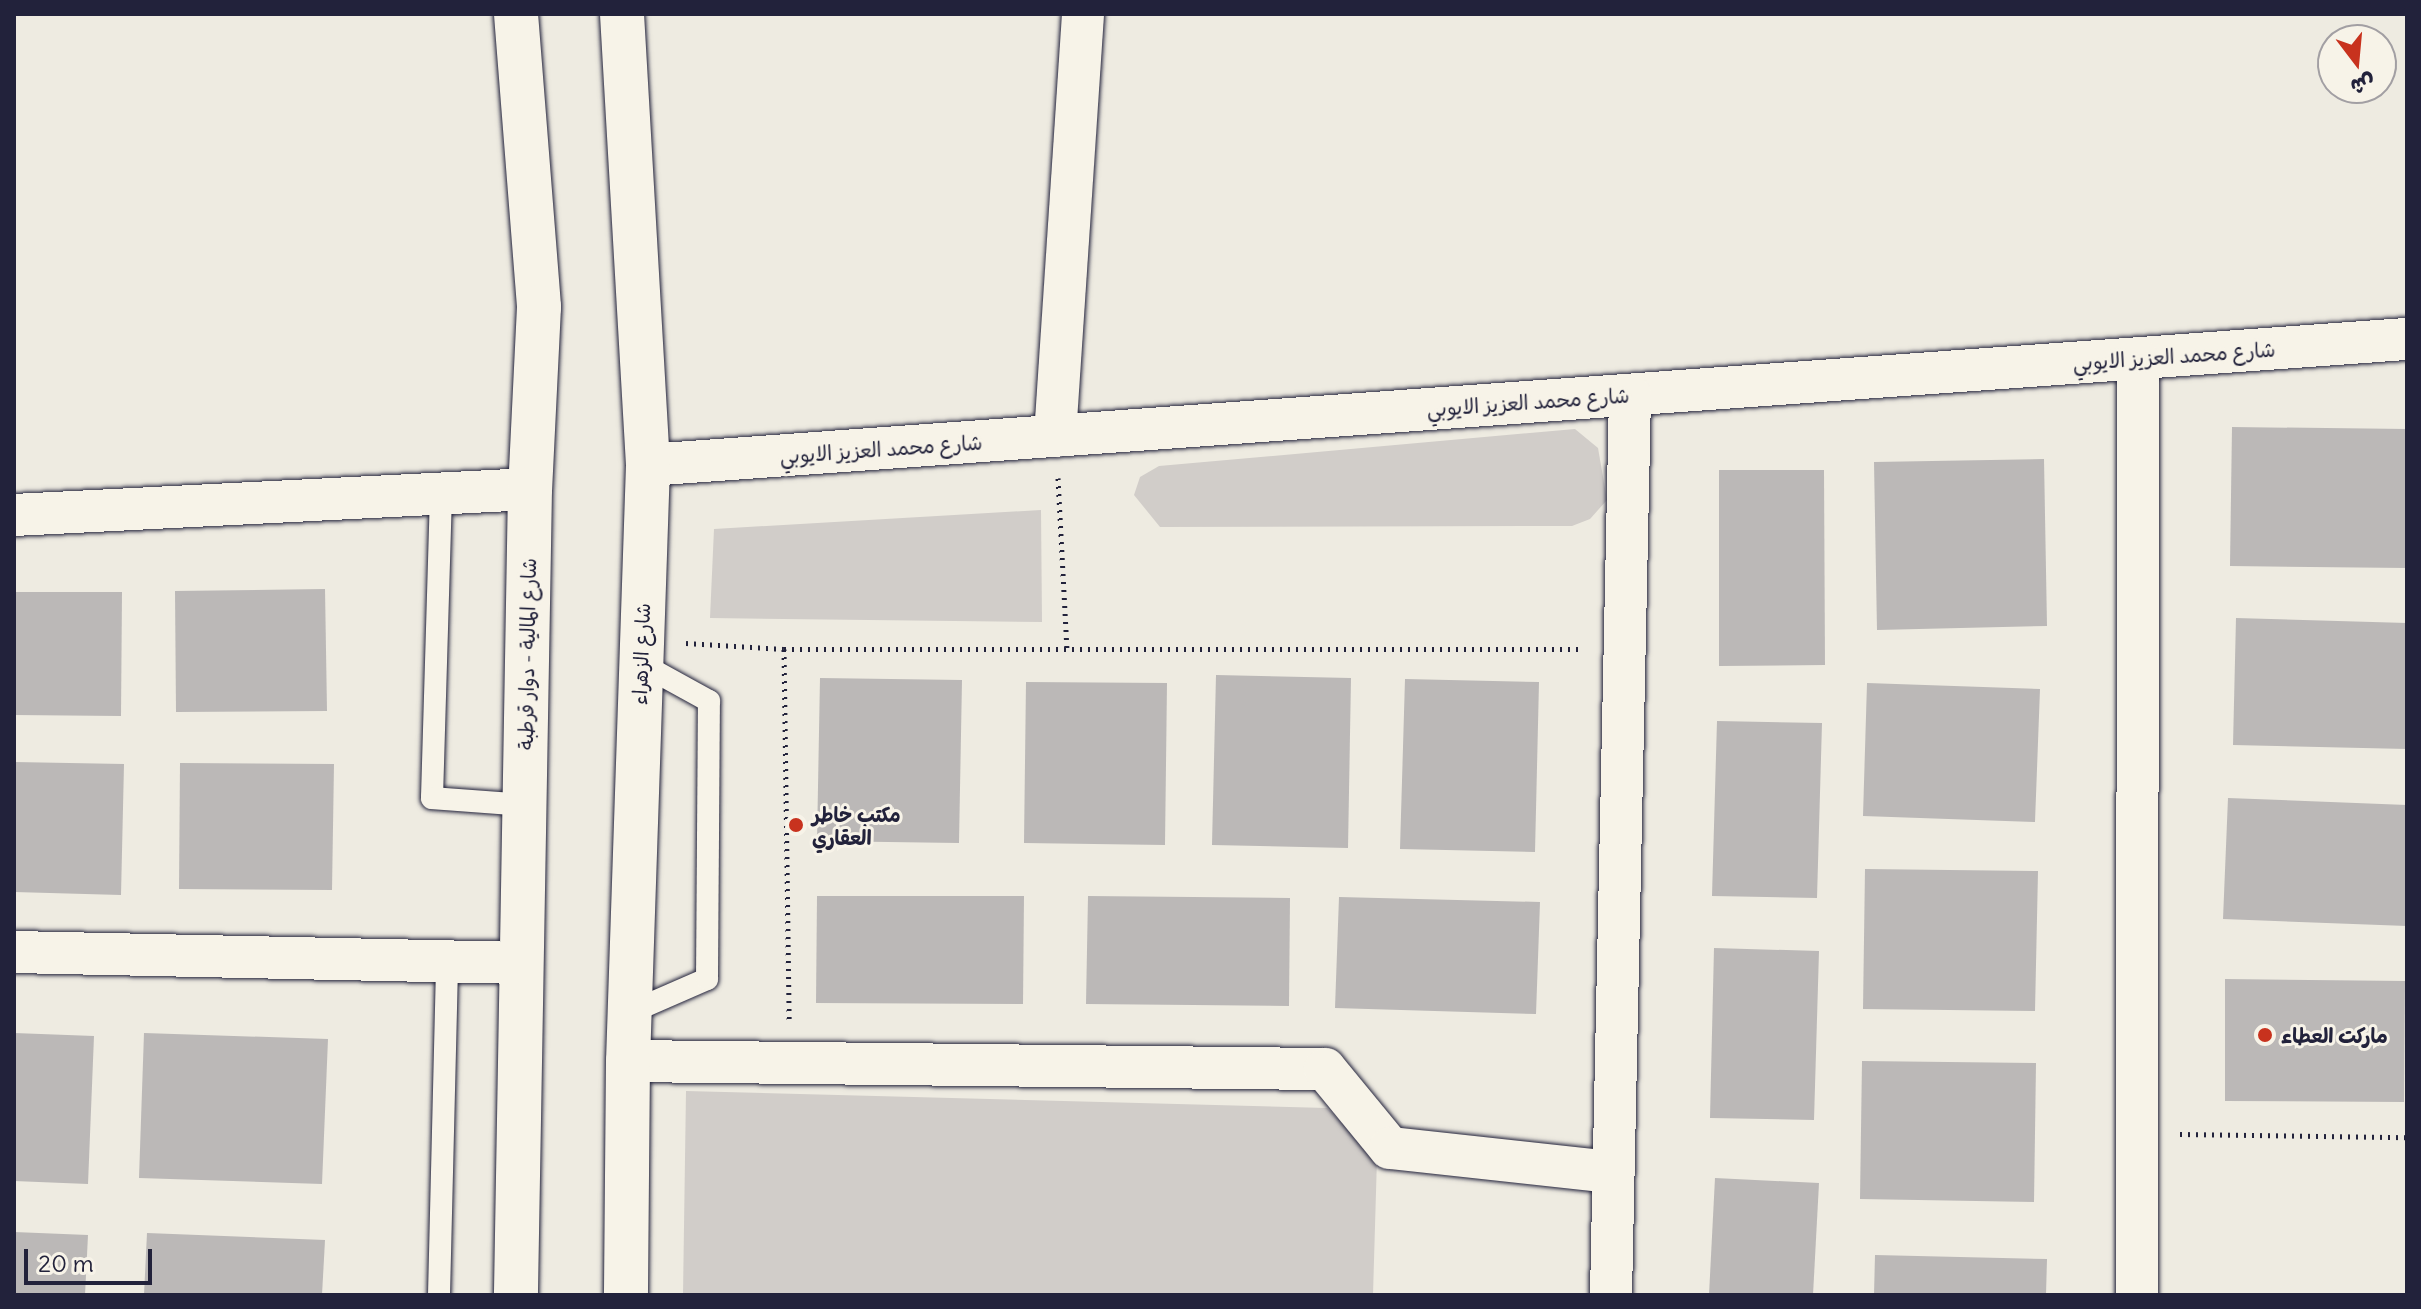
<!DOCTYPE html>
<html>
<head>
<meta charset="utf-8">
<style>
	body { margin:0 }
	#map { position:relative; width:2421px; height:1309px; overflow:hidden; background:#eeebe1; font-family:Delius,"Playpen Sans Arabic",sans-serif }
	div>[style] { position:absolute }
	.green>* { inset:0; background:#d1cdc9 }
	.building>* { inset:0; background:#bbb8b7 }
	.path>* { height:5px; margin-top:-2.5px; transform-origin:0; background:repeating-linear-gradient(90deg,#22223b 0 2px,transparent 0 8px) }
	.roads { filter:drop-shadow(0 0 2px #22223b) drop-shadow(0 0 2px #22223b) }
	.lane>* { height:22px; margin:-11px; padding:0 11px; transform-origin:11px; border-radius:11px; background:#f7f3e8 }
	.street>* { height:42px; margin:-21px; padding:0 21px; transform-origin:21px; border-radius:21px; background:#f7f3e8 }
	.secondary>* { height:44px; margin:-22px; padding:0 22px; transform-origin:22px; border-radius:22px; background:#f7f3e8 }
	.dots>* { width:22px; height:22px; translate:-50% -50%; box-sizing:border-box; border:4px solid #f7f3e8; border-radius:50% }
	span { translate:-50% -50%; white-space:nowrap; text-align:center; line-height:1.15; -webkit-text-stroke:6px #f7f3e8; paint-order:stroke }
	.street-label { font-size:20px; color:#22223b }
	.poi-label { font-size:20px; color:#22223b; font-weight:700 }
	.left { translate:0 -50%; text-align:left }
	.frame { position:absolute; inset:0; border:16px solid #22223b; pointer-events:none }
	.north { position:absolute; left:2317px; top:24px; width:80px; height:80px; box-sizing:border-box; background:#f7f3e8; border:2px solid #a29fa3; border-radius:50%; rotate:164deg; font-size:22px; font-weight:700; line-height:32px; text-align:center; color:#22223b }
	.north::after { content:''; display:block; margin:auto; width:28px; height:36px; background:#c8321e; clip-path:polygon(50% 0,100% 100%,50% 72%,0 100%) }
	.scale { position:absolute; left:24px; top:1249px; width:128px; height:36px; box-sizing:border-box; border:4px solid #22223b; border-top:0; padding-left:10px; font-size:24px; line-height:28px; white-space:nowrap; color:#22223b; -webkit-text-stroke:6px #f7f3e8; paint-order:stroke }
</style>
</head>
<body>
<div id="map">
	<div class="green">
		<div style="clip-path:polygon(1575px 429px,1598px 448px,1607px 500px,1590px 519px,1572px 526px,1160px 527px,1134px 495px,1140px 477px,1159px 466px)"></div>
		<div style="clip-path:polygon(1041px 510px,1042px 622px,710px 618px,714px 529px)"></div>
		<div style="clip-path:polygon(686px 1091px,1327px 1108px,1377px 1158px,1373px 1295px,683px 1295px)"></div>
	</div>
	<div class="building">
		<div style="clip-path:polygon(2232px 427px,2407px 429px,2407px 568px,2230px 566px)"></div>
		<div style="clip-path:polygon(2044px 459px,2047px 626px,1877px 630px,1874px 462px)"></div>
		<div style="clip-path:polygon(1719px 470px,1824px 470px,1825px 665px,1719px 666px)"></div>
		<div style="clip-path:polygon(325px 589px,327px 711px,176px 712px,175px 591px)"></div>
		<div style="clip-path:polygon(14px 592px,122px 592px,121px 716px,14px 715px)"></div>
		<div style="clip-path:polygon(2236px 618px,2407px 623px,2407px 749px,2233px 745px)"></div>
		<div style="clip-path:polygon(1216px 675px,1351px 678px,1348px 848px,1212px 845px)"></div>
		<div style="clip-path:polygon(820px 678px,962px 680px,959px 843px,817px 841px)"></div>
		<div style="clip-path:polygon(1405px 679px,1539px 682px,1535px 852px,1400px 849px)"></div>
		<div style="clip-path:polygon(1026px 682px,1167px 683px,1165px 845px,1024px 843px)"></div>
		<div style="clip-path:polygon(1867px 683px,2040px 689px,2035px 822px,1863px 816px)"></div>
		<div style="clip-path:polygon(1717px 721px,1822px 723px,1817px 898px,1712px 896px)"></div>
		<div style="clip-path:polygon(14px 762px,124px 764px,121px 895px,14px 892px)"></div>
		<div style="clip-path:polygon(180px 763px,334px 764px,332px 890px,179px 889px)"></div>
		<div style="clip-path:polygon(2228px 798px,2407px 805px,2407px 926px,2223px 919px)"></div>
		<div style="clip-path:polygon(1865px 869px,2038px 871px,2035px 1011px,1863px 1009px)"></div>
		<div style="clip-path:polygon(817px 896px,1024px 896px,1023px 1004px,816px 1003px)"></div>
		<div style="clip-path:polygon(1088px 896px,1290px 898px,1289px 1006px,1086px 1004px)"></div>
		<div style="clip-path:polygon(1339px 897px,1540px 902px,1536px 1014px,1335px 1008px)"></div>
		<div style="clip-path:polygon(1714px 948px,1819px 951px,1814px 1120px,1710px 1118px)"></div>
		<div style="clip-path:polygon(2225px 979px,2405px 981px,2404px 1102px,2225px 1101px)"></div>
		<div style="clip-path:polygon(14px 1033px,94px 1036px,88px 1184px,14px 1181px)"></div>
		<div style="clip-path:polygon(144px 1033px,328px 1039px,322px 1184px,139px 1178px)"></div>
		<div style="clip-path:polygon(1862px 1061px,2036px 1063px,2034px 1202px,1860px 1199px)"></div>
		<div style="clip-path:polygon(1715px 1178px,1819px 1183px,1813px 1295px,1709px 1295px)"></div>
		<div style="clip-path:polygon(14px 1232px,88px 1235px,85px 1295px,14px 1295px)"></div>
		<div style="clip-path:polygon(147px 1233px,325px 1240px,322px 1295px,144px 1295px)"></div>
		<div style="clip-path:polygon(1875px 1255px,2047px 1259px,2046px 1295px,1874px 1295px)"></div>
	</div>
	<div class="path">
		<div style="left:1058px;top:478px;width:171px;rotate:87deg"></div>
		<div style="left:686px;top:643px;width:98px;rotate:3.5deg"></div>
		<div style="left:784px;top:649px;width:373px;rotate:89.2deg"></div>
		<div style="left:784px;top:649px;width:799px"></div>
		<div style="left:2180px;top:1134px;width:227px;rotate:0.8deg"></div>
	</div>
	<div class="roads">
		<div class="lane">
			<div style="left:441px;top:494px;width:304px;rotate:91.7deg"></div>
			<div style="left:432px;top:798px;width:93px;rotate:4.3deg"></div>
			<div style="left:629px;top:1013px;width:85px;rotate:-23.6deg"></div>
			<div style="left:707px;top:979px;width:278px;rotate:-89.6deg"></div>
			<div style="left:709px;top:701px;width:79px;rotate:-151.2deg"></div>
			<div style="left:439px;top:1295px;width:333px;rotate:-88.6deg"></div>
		</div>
		<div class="street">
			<div style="left:1055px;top:436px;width:423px;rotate:-86.2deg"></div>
			<div style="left:648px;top:465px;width:1764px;rotate:-4.1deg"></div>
			<div style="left:14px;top:515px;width:517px;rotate:-2.88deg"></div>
			<div style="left:14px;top:952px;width:508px;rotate:1.24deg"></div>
			<div style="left:628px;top:1061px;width:697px;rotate:0.66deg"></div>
			<div style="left:1325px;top:1069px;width:102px;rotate:50.6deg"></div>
			<div style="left:1390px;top:1148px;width:223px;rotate:6.2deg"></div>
			<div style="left:1611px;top:1295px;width:900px;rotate:-88.79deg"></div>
			<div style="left:2137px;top:1295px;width:936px;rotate:-89.94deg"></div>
		</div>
		<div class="secondary">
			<div style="left:516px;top:14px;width:294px;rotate:85.5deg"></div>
			<div style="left:539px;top:307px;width:182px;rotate:92.8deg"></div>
			<div style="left:530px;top:489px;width:806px;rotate:91deg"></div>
			<div style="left:622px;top:14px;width:452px;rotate:86.7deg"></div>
			<div style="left:648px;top:465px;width:596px;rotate:91.92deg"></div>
			<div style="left:628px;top:1061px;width:234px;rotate:90.5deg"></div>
		</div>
	</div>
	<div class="dots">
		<div style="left:796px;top:825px;background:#c8321e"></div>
		<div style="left:2265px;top:1035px;background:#c8321e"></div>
	</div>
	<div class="street-label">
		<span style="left:2174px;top:356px;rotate:-4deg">شارع محمد العزيز الايوبي</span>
		<span style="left:1528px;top:402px;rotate:-4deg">شارع محمد العزيز الايوبي</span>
		<span style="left:881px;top:449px;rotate:-4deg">شارع محمد العزيز الايوبي</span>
		<span style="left:527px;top:654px;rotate:-89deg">شارع المالية - دوار قرطبة</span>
		<span style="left:641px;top:654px;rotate:-88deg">شارع الزهراء</span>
	</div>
	<div class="poi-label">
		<span class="left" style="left:812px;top:826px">مكتب خاطر<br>العقاري</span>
		<span class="left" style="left:2281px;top:1035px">ماركت العطاء</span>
	</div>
	<div class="frame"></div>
	<div class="north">ش</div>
	<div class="scale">20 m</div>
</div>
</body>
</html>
